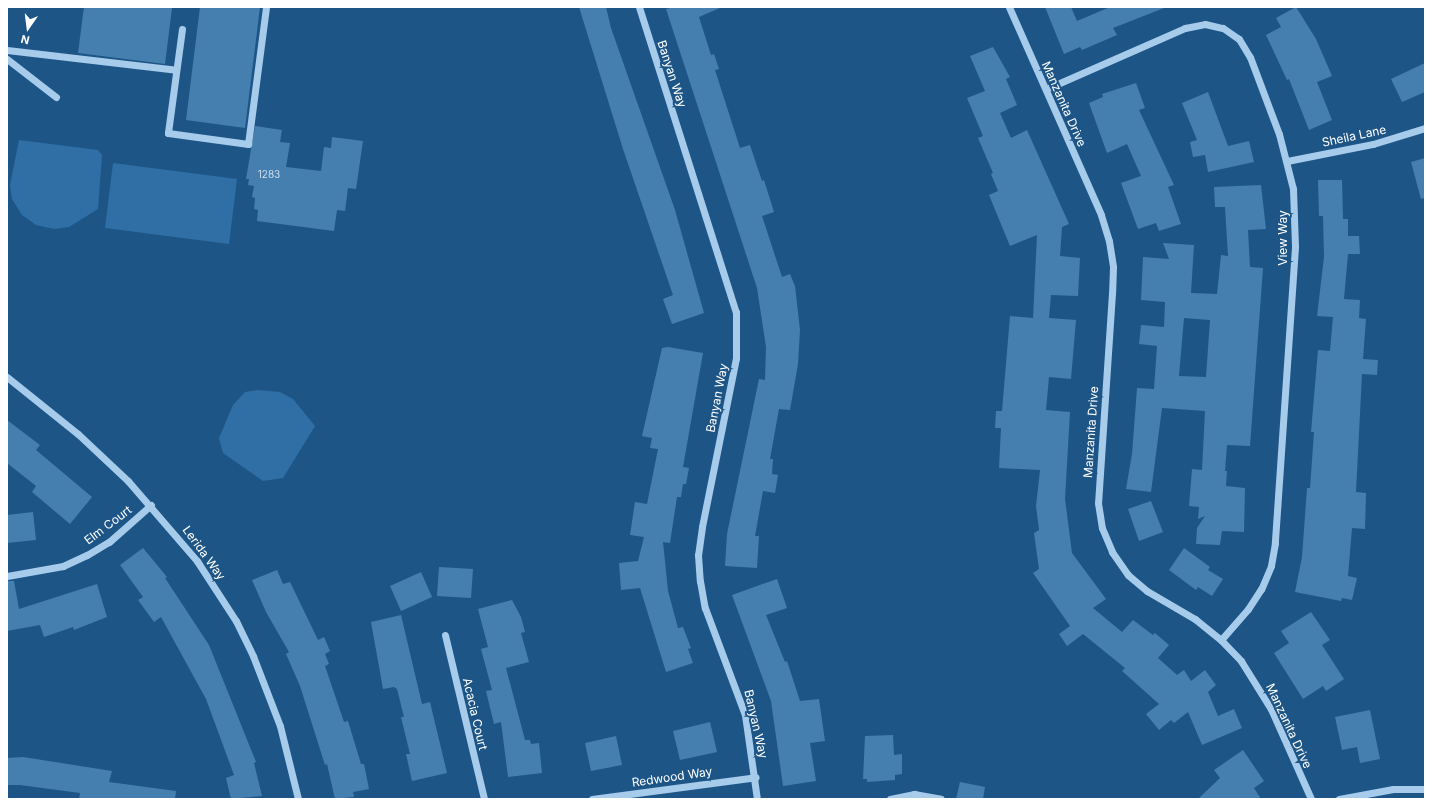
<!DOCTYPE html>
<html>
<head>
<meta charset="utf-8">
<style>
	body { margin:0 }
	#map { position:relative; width:1432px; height:806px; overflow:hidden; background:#1d5587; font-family:Inter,sans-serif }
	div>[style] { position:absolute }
	.green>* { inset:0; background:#306fa5 }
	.building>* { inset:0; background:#457fb0 }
	.minor>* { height:7px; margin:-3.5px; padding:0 3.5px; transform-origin:3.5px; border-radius:3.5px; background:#a6cbeb }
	span { translate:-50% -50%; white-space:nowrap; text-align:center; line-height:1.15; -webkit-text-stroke:4px #1d5587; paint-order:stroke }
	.number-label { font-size:10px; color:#d0dfeb }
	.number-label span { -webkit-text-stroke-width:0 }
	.street-label { font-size:12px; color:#fff }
	.frame { position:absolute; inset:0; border:8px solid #fff; pointer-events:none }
	.north { position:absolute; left:8px; top:8px; width:40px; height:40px; -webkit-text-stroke:3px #1d5587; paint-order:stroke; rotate:194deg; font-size:11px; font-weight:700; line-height:16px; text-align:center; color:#fff }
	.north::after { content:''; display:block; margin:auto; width:14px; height:18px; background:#fff; clip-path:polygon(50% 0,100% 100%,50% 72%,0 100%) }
</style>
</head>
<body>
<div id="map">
	<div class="green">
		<div style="clip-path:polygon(19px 140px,98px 150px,102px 155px,98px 209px,69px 227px,54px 229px,36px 225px,22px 215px,12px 199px,10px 185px)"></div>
		<div style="clip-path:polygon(113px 163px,237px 179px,229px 244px,105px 228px)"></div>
		<div style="clip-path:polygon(257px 390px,280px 392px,293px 399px,315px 426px,283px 478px,263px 481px,223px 453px,219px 438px,233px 405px,245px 392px)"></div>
	</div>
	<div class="building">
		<div style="clip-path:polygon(84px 7px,172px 8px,165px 64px,78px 53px)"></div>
		<div style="clip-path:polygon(200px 7px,260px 7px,245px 128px,186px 120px)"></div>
		<div style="clip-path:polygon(579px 7px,606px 7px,611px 28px,675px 210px,704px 313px,672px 324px,663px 299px,673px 295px,623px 149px)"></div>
		<div style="clip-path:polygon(674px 7px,722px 7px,699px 17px,711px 55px,714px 54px,719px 69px,715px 70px,740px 148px,750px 145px,762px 181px,764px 180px,774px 212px,762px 216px,782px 277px,790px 274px,795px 286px,800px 330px,798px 364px,790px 410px,779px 409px,770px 459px,773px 459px,772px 474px,778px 475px,775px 493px,763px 491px,755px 536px,759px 536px,757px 568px,725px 566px,727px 534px,759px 379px,765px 380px,766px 347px,757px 288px,666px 9px)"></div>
		<div style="clip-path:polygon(1045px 7px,1071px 7px,1077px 21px,1110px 7px,1164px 8px,1113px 28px,1117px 35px,1082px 50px,1080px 47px,1064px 54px)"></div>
		<div style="clip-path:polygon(1296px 7px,1316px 39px,1332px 76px,1317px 82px,1332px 120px,1309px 130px,1289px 79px,1287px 80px,1266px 35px,1281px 27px,1276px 18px)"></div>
		<div style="clip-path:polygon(993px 47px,1010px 77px,1006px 79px,1017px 105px,1000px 113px,1011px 138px,1027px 130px,1069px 224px,1062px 227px,1060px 256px,1080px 258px,1078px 296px,1051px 295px,1049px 318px,1076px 320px,1071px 379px,1049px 377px,1046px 410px,1070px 412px,1065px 499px,1072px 553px,1106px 599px,1093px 608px,1122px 632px,1133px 620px,1153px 635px,1155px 633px,1169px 645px,1158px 658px,1177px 675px,1184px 670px,1191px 681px,1205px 670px,1216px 685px,1208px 692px,1218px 716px,1234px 709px,1242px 728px,1202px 745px,1188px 712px,1174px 723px,1171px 720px,1159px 730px,1146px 714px,1159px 704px,1122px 671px,1125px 668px,1083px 634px,1067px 646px,1059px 634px,1070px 626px,1033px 573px,1039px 569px,1034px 533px,1039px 530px,1036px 506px,1040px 470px,999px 468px,1001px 428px,995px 428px,996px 411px,1002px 411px,1010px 316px,1033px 318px,1037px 235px,1010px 246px,989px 195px,998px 191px,991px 174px,993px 173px,978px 138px,983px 136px,967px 98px,985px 91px,970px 56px)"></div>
		<div style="clip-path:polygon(1425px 63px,1425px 92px,1402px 102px,1391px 79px)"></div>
		<div style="clip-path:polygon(1136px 83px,1145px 108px,1139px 110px,1174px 185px,1168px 187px,1181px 224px,1159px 231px,1156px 223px,1138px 229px,1121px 183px,1141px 176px,1127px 144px,1107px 153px,1089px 103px,1103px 97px,1102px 94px)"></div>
		<div style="clip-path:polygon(1208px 92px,1228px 146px,1249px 141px,1254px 162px,1208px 172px,1205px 155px,1193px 157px,1190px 142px,1197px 140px,1182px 103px)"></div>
		<div style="clip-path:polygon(255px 126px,282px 130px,280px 142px,290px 143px,286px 167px,321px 171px,324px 147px,331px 148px,332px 137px,363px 141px,356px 189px,348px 188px,345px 211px,337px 210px,334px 231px,257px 221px,258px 210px,254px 209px,255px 198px,252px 197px,254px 186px,248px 185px,249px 179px,246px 179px)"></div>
		<div style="clip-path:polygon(1425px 158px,1425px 198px,1421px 199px,1411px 162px)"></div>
		<div style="clip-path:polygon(1318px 180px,1342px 180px,1343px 219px,1348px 219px,1348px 236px,1359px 236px,1360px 254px,1348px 254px,1344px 299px,1360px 300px,1359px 318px,1366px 319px,1363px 359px,1378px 360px,1377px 375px,1362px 374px,1356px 492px,1366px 493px,1365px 529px,1352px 528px,1348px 576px,1357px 578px,1352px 600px,1342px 598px,1341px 601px,1295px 592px,1302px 557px,1307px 488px,1310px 488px,1314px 432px,1311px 432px,1318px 350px,1330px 351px,1333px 317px,1317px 316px,1324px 257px,1323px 216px,1319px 216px)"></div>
		<div style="clip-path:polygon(evenodd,1261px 185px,1266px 229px,1248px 230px,1250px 267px,1263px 268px,1250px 446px,1227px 445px,1225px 471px,1227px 471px,1226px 486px,1245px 488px,1244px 532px,1222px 531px,1220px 545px,1196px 544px,1197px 528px,1205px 516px,1198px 519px,1199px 507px,1189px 506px,1192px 469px,1202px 470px,1205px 411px,1162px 408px,1151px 492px,1126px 489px,1132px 454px,1137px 388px,1154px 389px,1157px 346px,1139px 344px,1141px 325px,1164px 327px,1165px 302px,1141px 300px,1143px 257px,1169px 259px,1163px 243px,1194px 245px,1191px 293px,1217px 294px,1221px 255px,1228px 256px,1225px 207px,1215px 207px,1214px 187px,1261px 185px,1184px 318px,1210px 320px,1206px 377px,1179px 376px,1184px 318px)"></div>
		<div style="clip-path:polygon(668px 347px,703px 353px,683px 467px,689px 468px,686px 484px,683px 484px,681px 497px,677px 497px,670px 543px,663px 542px,668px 591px,678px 628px,683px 627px,691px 648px,688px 649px,693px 663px,666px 672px,640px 588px,621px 590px,619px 563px,638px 561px,644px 537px,630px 535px,635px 502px,647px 504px,658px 449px,650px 448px,652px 438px,642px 436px,662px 348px)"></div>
		<div style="clip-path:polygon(7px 420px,40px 445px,36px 450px,92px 497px,70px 524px,32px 492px,36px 486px,7px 463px)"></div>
		<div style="clip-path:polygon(1151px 501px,1163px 532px,1139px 541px,1128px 509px)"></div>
		<div style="clip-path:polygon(33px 512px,36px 540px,7px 543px,7px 515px)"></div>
		<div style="clip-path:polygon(143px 548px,167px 577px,165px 578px,209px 645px,256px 762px,254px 763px,262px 796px,231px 799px,226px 778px,234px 775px,206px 699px,161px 617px,154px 622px,138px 600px,143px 597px,120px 565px)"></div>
		<div style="clip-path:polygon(1184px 548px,1210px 567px,1208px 570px,1223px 579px,1212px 596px,1198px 587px,1196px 590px,1169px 570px)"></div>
		<div style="clip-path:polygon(439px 567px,473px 569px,471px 598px,437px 596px)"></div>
		<div style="clip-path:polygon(277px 570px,283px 584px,290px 582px,318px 640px,324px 637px,330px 651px,325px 654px,329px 664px,325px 666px,344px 722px,348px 721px,361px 764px,364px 764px,369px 789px,353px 792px,354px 797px,335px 799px,327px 764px,325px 765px,300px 686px,286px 654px,289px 652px,266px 612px,252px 580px)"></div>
		<div style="clip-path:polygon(421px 572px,432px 597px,401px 611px,390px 586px)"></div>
		<div style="clip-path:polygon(777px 579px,787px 608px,766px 615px,785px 662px,787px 661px,800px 701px,819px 699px,825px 741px,810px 743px,816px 781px,783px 786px,771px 701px,732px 595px)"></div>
		<div style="clip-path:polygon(7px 581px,14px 581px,19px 609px,97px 584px,107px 617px,74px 630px,73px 627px,44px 637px,40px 625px,7px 631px)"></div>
		<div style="clip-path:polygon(512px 600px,521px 617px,525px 632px,521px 633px,529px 662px,506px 668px,525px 740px,530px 740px,531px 744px,539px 743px,542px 773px,508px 777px,501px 722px,494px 724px,486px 691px,492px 690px,481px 649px,488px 647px,478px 609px)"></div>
		<div style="clip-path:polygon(1311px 612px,1330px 640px,1322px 645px,1344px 679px,1326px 691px,1323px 686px,1303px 699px,1274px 653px,1289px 643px,1281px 631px)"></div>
		<div style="clip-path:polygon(401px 615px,422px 704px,430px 702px,447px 773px,412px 781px,406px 754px,410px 754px,401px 717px,404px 717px,397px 689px,394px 687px,383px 689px,371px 622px)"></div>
		<div style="clip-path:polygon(1370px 710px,1380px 759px,1360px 763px,1357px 747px,1342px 750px,1335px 717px)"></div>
		<div style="clip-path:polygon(710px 722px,717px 752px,680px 760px,673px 731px)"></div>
		<div style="clip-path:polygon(893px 735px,894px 755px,902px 754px,902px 774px,895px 775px,895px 780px,867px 782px,867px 779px,863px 779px,865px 736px)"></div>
		<div style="clip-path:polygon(616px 736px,622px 765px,591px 771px,585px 743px)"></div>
		<div style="clip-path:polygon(1243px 750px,1264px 781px,1254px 788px,1261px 799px,1198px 799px,1220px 778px,1214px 770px)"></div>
		<div style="clip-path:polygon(23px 757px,112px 771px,109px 782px,176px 791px,175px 799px,79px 799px,80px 793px,20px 785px,7px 785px,7px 758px)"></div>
		<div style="clip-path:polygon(960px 782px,985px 787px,983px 799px,956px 799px)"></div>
	</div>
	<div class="minor">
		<div style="left:639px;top:7px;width:320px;rotate:72.4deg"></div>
		<div style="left:736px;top:312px;width:46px;rotate:90deg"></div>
		<div style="left:736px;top:358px;width:172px;rotate:101.4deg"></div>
		<div style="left:702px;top:527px;width:28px;rotate:98deg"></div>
		<div style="left:698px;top:555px;width:26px;rotate:86deg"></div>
		<div style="left:700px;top:581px;width:27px;rotate:80deg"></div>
		<div style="left:705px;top:608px;width:114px;rotate:69.5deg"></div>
		<div style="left:745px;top:715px;width:85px;rotate:81.9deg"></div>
		<div style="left:1009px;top:7px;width:227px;rotate:66.1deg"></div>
		<div style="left:1101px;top:215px;width:27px;rotate:73deg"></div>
		<div style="left:1109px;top:241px;width:26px;rotate:81deg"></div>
		<div style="left:1113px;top:267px;width:26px;rotate:92deg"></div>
		<div style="left:1112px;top:293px;width:210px;rotate:93.8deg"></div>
		<div style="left:1098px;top:503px;width:25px;rotate:81deg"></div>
		<div style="left:1102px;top:528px;width:26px;rotate:67deg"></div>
		<div style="left:1112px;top:552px;width:28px;rotate:55deg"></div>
		<div style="left:1128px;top:575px;width:25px;rotate:40deg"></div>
		<div style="left:1147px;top:591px;width:56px;rotate:30.3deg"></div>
		<div style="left:1195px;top:619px;width:33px;rotate:39deg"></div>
		<div style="left:1221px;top:640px;width:29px;rotate:46deg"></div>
		<div style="left:1241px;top:661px;width:57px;rotate:58deg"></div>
		<div style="left:1271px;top:709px;width:98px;rotate:66deg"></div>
		<div style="left:182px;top:29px;width:105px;rotate:97.7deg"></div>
		<div style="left:168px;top:133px;width:81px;rotate:7.8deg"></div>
		<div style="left:248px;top:144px;width:138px;rotate:-82.5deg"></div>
		<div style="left:7px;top:50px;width:170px;rotate:6.7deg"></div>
		<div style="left:7px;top:59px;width:62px;rotate:37.8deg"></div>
		<div style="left:1046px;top:89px;width:152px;rotate:-23.7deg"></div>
		<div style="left:1185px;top:28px;width:20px;rotate:-11deg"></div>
		<div style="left:1205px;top:24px;width:18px;rotate:13deg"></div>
		<div style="left:1223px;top:28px;width:19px;rotate:35deg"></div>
		<div style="left:1239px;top:39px;width:21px;rotate:59deg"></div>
		<div style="left:1250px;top:57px;width:82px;rotate:69.4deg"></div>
		<div style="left:1279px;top:134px;width:57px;rotate:75.7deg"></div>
		<div style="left:1293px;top:189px;width:58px;rotate:88deg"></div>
		<div style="left:1295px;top:247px;width:297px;rotate:93.9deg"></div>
		<div style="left:1275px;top:543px;width:23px;rotate:100deg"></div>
		<div style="left:1271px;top:566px;width:25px;rotate:113deg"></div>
		<div style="left:1261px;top:589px;width:24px;rotate:123deg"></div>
		<div style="left:1248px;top:609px;width:41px;rotate:131.1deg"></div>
		<div style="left:1287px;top:161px;width:88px;rotate:-11.2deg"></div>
		<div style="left:1373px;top:144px;width:54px;rotate:-17.1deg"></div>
		<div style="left:7px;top:377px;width:91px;rotate:38.8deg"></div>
		<div style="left:78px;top:434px;width:69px;rotate:43.2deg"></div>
		<div style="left:128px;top:481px;width:106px;rotate:49.2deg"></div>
		<div style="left:197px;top:561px;width:72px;rotate:57deg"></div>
		<div style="left:236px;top:621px;width:39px;rotate:64deg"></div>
		<div style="left:253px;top:656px;width:75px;rotate:68.9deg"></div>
		<div style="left:280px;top:726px;width:75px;rotate:76.1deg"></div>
		<div style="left:7px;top:576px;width:57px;rotate:-10.1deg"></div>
		<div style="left:63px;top:566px;width:26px;rotate:-25deg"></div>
		<div style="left:87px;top:555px;width:26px;rotate:-31deg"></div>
		<div style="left:109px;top:542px;width:56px;rotate:-41.4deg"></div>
		<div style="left:445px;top:635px;width:169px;rotate:76.6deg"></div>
		<div style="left:592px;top:799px;width:165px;rotate:-7.6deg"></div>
		<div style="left:890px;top:799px;width:25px;rotate:-12deg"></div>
		<div style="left:914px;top:794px;width:27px;rotate:10deg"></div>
		<div style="left:1339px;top:799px;width:55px;rotate:-10.5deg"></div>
		<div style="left:1393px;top:789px;width:32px"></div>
	</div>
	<div class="number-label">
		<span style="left:269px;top:175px">1283</span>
	</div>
	<div class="street-label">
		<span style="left:672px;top:74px;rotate:72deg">Banyan Way</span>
		<span style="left:1064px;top:104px;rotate:66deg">Manzanita Drive</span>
		<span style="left:1354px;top:136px;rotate:-12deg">Sheila Lane</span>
		<span style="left:1283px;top:238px;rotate:-90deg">View Way</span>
		<span style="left:717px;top:398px;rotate:-79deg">Banyan Way</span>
		<span style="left:1091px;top:432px;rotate:-86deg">Manzanita Drive</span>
		<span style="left:108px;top:525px;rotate:-37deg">Elm Court</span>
		<span style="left:204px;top:553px;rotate:54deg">Lerida Way</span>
		<span style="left:475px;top:714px;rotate:77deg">Acacia Court</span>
		<span style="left:756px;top:724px;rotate:77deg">Banyan Way</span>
		<span style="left:1289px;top:726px;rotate:65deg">Manzanita Drive</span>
		<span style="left:672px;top:777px;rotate:-8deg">Redwood Way</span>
	</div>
	<div class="frame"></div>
	<div class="north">N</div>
</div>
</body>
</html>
